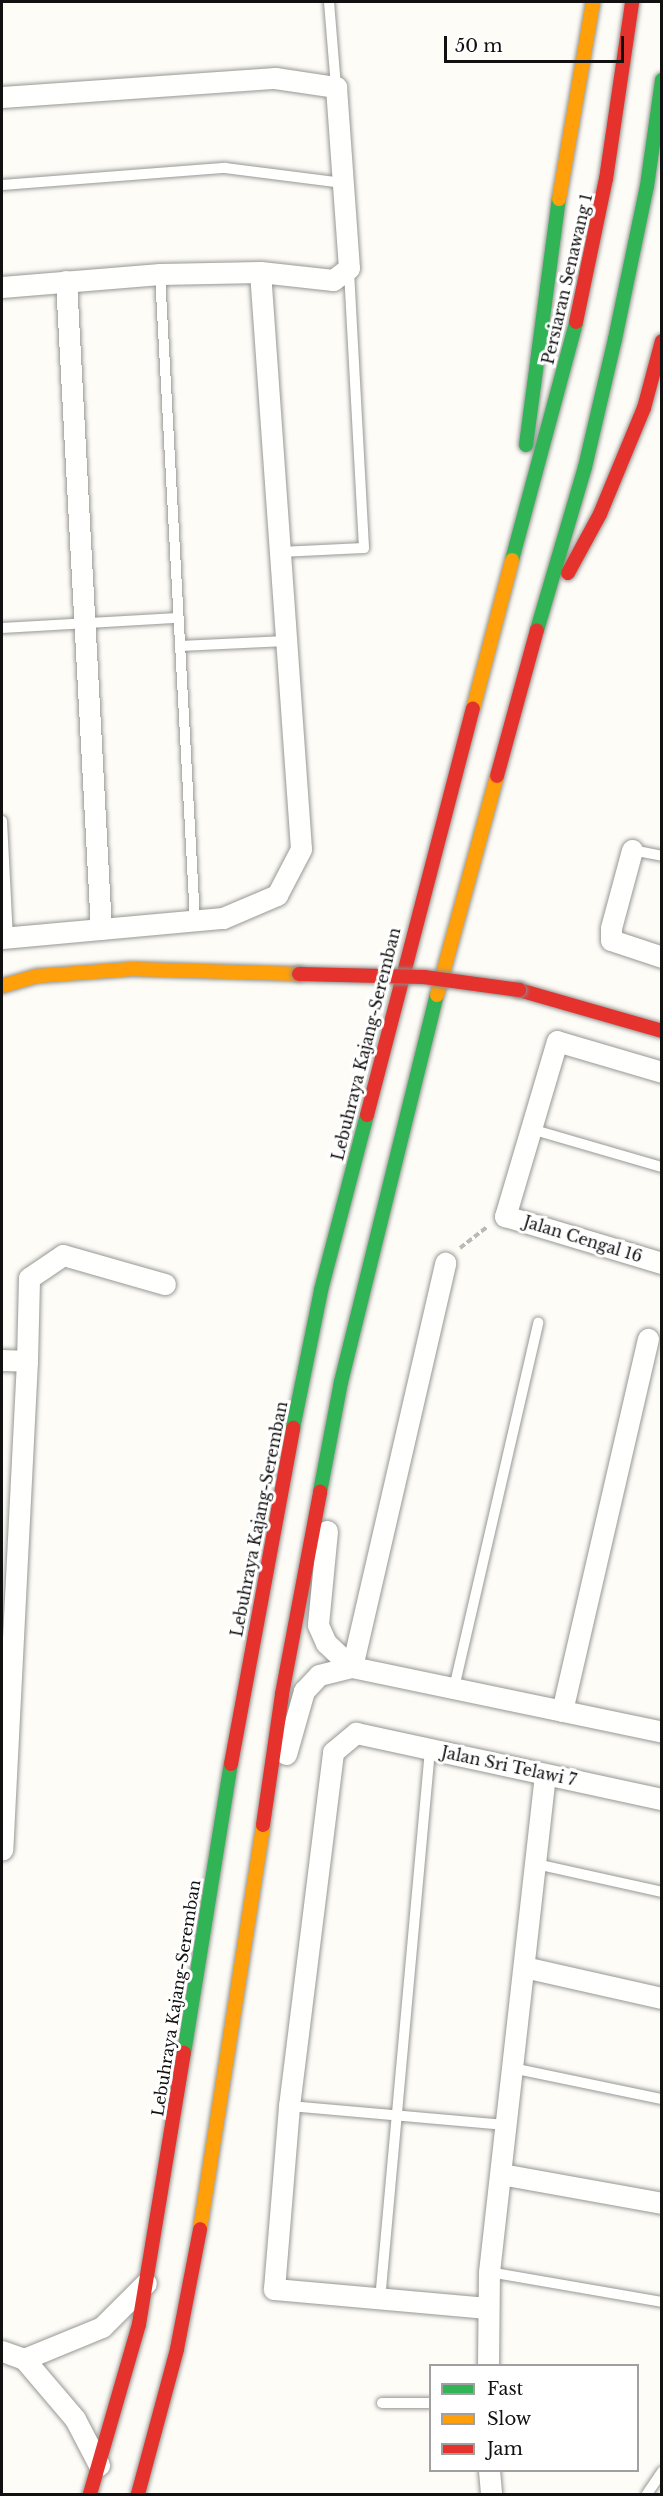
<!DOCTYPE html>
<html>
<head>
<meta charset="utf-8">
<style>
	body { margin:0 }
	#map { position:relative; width:663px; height:2496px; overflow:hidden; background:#fdfcf7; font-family:"Libre Baskerville",serif }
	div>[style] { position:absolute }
	.path>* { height:4px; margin-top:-2px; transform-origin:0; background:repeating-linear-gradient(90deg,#b9b9b8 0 6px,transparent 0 9px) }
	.roads { filter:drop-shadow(0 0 2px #979795) drop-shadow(0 0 2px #979795) }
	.lane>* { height:10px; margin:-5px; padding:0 5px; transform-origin:5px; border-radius:5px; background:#fffffe }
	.street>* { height:21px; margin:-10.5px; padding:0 10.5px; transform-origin:10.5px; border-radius:10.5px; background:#fffffe }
	.fast>* { height:14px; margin:-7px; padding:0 7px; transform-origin:7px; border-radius:7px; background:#30b455 }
	.slow>* { height:14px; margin:-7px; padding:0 7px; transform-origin:7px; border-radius:7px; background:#ff9f0a }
	.jam>* { height:14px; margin:-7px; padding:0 7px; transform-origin:7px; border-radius:7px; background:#e5322d }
	.bridges { filter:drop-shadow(0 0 2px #8e8d8b) drop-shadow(0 0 2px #8e8d8b) }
	.jam-bridge>* { height:14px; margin:-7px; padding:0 7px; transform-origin:7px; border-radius:7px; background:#e5322d }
	span { translate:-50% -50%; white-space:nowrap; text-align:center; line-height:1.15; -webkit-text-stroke:6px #fff; paint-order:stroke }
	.street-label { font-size:16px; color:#111 }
	.frame { position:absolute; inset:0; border:3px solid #111; pointer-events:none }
	.legend { position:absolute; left:429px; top:2364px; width:210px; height:108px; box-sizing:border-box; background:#fff; border:2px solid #a0a0a0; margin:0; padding:8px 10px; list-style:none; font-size:18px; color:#111 }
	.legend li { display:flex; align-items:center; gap:12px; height:30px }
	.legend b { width:30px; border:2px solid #a0a0a0 }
	.scale { position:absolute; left:444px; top:36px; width:180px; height:27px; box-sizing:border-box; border:3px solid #111; border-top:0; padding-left:8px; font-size:18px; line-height:21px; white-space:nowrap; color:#111; -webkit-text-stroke:4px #fff; paint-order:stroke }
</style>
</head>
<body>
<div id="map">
	<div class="path">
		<div style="left:460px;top:1248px;width:34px;rotate:-38deg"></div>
	</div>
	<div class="roads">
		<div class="lane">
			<div style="left:329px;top:2px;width:85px;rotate:85.3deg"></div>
			<div style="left:2px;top:185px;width:224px;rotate:-4.4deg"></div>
			<div style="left:225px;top:168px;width:119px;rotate:7.2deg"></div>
			<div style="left:160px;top:274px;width:648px;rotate:86.9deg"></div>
			<div style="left:280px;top:552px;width:84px;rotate:-2.7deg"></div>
			<div style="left:364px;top:548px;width:279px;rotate:-93.1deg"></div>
			<div style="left:2px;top:628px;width:176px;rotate:-3.3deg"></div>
			<div style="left:180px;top:646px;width:106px;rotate:-2.7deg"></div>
			<div style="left:2px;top:821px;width:117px;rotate:87.1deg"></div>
			<div style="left:632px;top:850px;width:31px;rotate:11deg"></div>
			<div style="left:531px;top:1129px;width:136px;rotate:16.2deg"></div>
			<div style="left:454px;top:1688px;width:375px;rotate:-77deg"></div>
			<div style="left:536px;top:1864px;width:129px;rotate:12.5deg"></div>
			<div style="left:512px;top:2068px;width:153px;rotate:11.7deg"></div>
			<div style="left:289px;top:2106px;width:218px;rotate:5deg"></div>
			<div style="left:489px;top:2272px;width:176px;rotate:9.8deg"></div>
			<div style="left:380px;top:2300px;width:553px;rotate:-84.81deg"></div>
			<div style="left:382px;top:2403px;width:48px"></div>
			<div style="left:647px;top:2494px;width:27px;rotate:-56deg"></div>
		</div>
		<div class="street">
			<div style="left:2px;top:97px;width:274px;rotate:-4deg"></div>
			<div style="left:275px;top:78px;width:62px;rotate:8.4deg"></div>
			<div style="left:336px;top:87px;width:181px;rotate:85.9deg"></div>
			<div style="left:349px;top:268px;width:20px;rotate:143deg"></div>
			<div style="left:333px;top:280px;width:73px;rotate:-173.7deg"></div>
			<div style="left:260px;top:272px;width:100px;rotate:178.9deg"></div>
			<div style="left:160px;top:274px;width:159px;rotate:175.3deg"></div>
			<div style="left:66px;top:281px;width:649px;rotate:86.91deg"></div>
			<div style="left:632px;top:850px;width:81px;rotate:105.1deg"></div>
			<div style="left:611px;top:928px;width:12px;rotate:90deg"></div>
			<div style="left:611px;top:940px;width:54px;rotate:18.4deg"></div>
			<div style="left:2px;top:938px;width:222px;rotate:-5.2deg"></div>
			<div style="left:223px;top:918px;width:59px;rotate:-23.1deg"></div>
			<div style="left:277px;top:895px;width:52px;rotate:-62.4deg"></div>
			<div style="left:301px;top:849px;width:578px;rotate:-94.06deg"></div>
			<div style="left:662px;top:1072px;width:109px;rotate:-163.6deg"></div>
			<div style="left:557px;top:1041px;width:183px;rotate:106.5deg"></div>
			<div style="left:505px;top:1216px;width:164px;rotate:16.7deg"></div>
			<div style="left:2px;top:1360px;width:25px;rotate:2deg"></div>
			<div style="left:27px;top:1361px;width:489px;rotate:92.9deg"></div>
			<div style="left:27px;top:1361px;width:83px;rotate:-88.6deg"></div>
			<div style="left:29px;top:1278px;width:41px;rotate:-34.1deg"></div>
			<div style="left:63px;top:1255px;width:106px;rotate:15.9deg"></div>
			<div style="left:327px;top:1531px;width:94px;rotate:95.5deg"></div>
			<div style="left:318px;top:1625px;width:20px;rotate:66deg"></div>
			<div style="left:326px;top:1643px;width:35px;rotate:43deg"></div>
			<div style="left:352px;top:1667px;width:415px;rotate:-77deg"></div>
			<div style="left:562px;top:1711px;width:382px;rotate:-77deg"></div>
			<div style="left:286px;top:1754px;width:66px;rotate:-74.1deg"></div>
			<div style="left:304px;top:1691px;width:22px;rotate:-47deg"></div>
			<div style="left:319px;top:1675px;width:34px;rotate:-14deg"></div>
			<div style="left:352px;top:1667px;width:317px;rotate:11.8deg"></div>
			<div style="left:524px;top:1967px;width:141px;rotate:12.7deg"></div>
			<div style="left:501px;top:2174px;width:164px;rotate:10.2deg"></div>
			<div style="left:488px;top:2308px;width:215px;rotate:-174.9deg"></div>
			<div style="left:274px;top:2289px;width:184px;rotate:-85.3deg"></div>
			<div style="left:289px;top:2106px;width:357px;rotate:-82.9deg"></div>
			<div style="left:333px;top:1752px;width:30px;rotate:-40deg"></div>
			<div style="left:356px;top:1733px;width:313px;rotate:12.2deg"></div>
			<div style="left:2px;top:2351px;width:23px;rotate:20deg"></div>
			<div style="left:24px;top:2359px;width:79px;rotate:49.6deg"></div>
			<div style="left:75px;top:2419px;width:52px;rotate:62.4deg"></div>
			<div style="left:24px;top:2359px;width:84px;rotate:-22.3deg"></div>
			<div style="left:102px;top:2327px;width:62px;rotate:-45deg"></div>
			<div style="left:488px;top:2366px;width:94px;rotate:-89.4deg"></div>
			<div style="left:489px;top:2272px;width:501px;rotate:-83.58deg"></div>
			<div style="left:489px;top:2470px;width:24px;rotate:85deg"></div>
		</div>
		<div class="fast">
			<div style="left:526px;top:445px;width:248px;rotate:-82.4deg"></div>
			<div style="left:512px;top:560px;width:246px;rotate:-74.9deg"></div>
			<div style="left:537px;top:630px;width:170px;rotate:-73.6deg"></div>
			<div style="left:585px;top:467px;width:131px;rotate:-76.8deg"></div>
			<div style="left:615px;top:339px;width:156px;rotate:-78.2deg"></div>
			<div style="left:647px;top:186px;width:107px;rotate:-81.9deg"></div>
			<div style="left:293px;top:1428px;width:141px;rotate:-78.5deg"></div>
			<div style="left:321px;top:1290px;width:181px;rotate:-75.3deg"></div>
			<div style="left:320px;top:1492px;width:112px;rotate:-79.2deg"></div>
			<div style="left:341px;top:1382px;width:399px;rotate:-76.1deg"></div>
			<div style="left:184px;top:2053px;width:293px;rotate:-80.8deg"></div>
		</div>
		<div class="slow">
			<div style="left:559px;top:199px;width:200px;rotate:-80.2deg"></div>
			<div style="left:473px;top:709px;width:154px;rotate:-75.3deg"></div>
			<div style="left:2px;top:986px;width:37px;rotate:-16deg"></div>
			<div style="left:38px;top:976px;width:94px;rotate:-4.3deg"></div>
			<div style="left:132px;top:969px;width:167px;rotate:1.7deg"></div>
			<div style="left:437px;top:995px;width:227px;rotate:-74.7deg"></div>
			<div style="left:200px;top:2229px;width:409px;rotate:-81.1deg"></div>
		</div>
		<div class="jam">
			<div style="left:576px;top:322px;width:146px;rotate:-78.2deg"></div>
			<div style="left:606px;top:179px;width:179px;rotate:-81.6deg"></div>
			<div style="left:568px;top:573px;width:67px;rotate:-61.5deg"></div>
			<div style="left:600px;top:514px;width:115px;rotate:-67.5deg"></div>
			<div style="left:644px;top:408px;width:69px;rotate:-75deg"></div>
			<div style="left:497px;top:776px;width:151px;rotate:-74.7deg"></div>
			<div style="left:519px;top:990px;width:149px;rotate:16deg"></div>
			<div style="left:367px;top:1115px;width:420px;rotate:-75.4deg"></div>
			<div style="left:231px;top:1764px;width:342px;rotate:-79.5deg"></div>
			<div style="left:263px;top:1825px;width:132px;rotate:-81.7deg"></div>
			<div style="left:282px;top:1694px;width:206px;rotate:-79.3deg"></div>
			<div style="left:90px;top:2494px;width:177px;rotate:-73.9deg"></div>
			<div style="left:139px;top:2324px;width:275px;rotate:-80.6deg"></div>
			<div style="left:138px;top:2494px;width:150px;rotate:-74.9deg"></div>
			<div style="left:177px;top:2349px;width:122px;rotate:-79.1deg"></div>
		</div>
	</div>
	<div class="bridges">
		<div class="jam-bridge">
			<div style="left:299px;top:974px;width:125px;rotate:1.4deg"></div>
			<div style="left:424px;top:977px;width:96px;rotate:7.8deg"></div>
		</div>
	</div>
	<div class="street-label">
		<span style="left:567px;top:279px;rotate:-77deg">Persiaran Senawang 1</span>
		<span style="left:366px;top:1044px;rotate:-76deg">Lebuhraya Kajang-Seremban</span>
		<span style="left:583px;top:1239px;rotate:17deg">Jalan Cengal 16</span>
		<span style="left:259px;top:1519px;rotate:-79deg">Lebuhraya Kajang-Seremban</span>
		<span style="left:509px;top:1766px;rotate:12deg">Jalan Sri Telawi 7</span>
		<span style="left:176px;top:1998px;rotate:-81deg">Lebuhraya Kajang-Seremban</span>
	</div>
	<div class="frame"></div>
	<ul class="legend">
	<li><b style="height:8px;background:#30b455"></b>Fast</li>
	<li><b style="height:8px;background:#ff9f0a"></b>Slow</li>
	<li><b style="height:8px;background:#e5322d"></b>Jam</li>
	</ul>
	<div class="scale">50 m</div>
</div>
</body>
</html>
